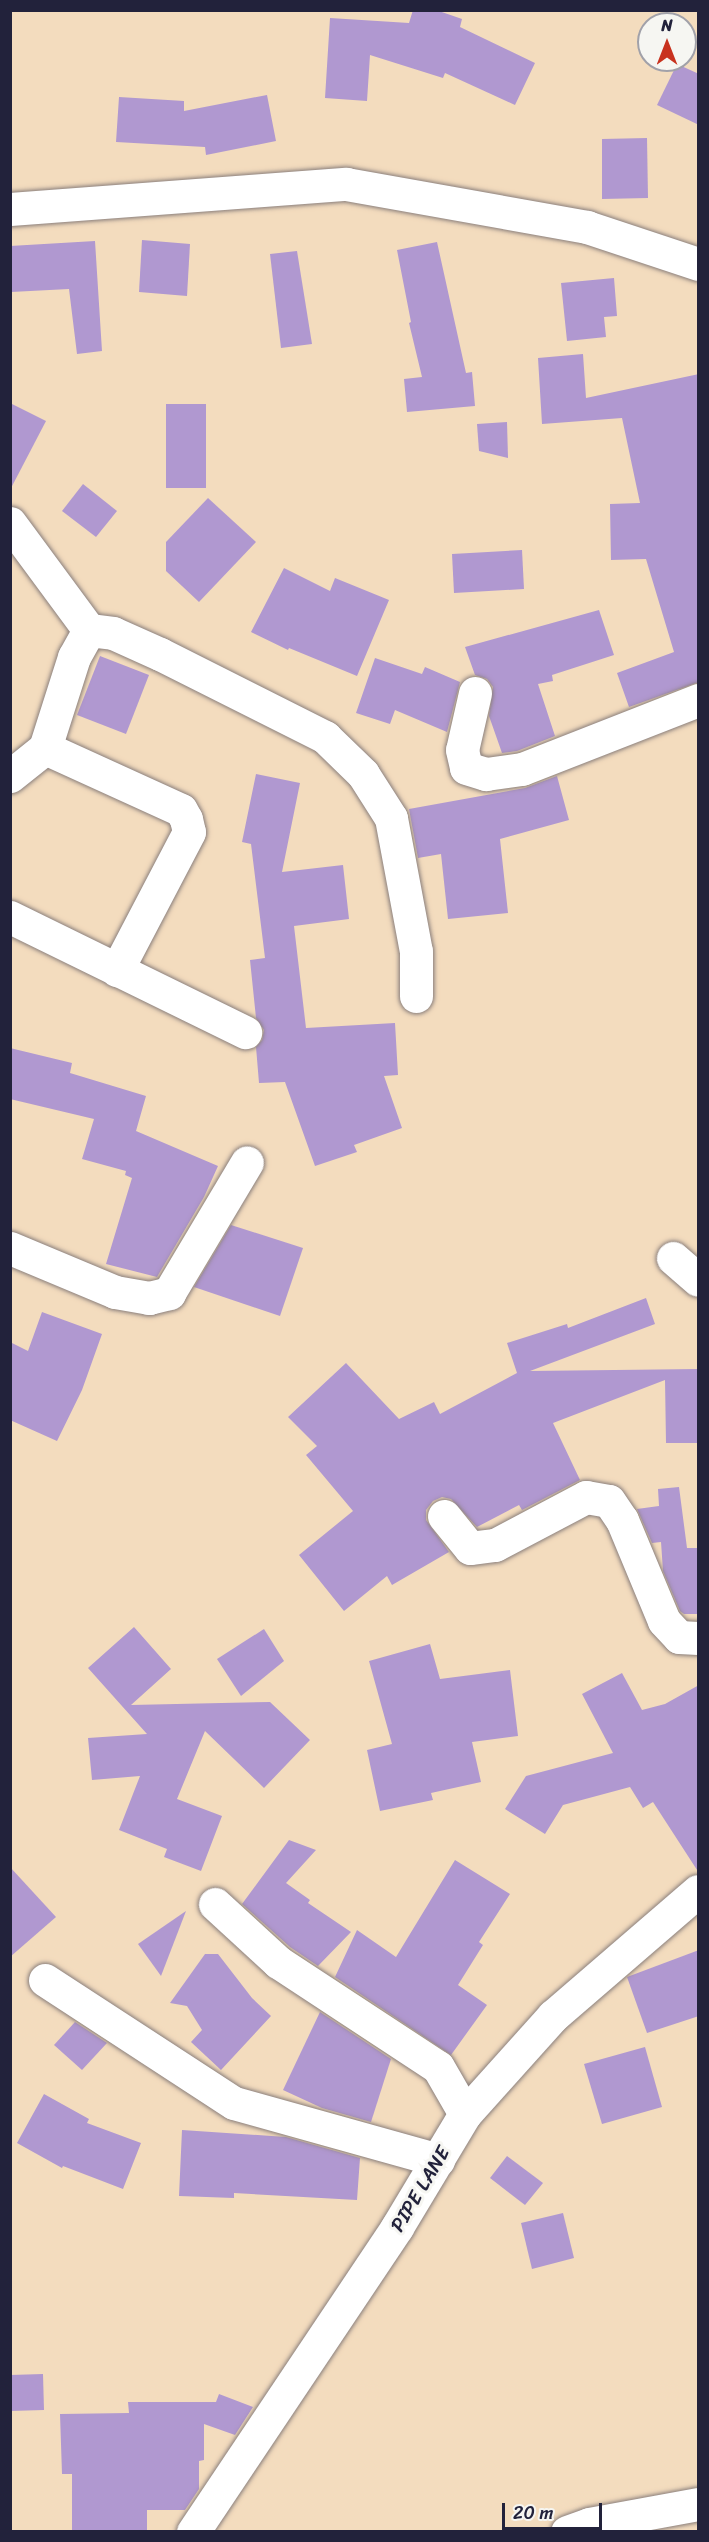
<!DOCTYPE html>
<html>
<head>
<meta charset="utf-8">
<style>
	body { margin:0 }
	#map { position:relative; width:709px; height:2542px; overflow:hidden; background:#f3dcbe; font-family:Sriracha,sans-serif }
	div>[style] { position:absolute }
	.building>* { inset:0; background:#b098d0 }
	.roads { filter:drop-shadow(0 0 2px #8a7f7c) drop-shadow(0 0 2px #8a7f7c) }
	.minor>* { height:33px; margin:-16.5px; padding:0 16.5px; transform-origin:16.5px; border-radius:16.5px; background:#fff }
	span { translate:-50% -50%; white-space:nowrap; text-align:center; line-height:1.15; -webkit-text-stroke:6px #f6f6f2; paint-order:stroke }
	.street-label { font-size:20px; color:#22223b }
	.frame { position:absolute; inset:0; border:12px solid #22223b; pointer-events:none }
	.north { position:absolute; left:637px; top:12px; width:60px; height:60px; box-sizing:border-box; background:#f6f6f2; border:2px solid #a1a1a9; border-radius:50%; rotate:0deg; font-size:16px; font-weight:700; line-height:24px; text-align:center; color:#22223b }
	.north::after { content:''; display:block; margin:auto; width:21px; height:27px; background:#c8321e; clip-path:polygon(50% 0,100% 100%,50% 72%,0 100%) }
	.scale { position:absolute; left:502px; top:2503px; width:100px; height:27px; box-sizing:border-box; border:3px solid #22223b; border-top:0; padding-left:8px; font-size:18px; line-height:21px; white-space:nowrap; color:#22223b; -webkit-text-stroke:4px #f6f6f2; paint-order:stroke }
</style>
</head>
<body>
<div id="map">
	<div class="building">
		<div style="clip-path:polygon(413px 10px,436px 10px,462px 19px,460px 27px,535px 63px,515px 105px,445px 73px,443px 78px,370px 55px,367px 101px,325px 98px,330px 18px,409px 23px)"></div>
		<div style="clip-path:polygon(677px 64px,699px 74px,699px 125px,657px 105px)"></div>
		<div style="clip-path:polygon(267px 95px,276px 141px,206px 155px,205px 147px,116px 142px,119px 97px,184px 101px,184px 111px)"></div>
		<div style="clip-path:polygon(647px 138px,648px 198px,602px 199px,602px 139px)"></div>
		<div style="clip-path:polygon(142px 240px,190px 244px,187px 296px,139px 292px)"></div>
		<div style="clip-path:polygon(95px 241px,102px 351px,77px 354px,69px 289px,11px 292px,10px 246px)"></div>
		<div style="clip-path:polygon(437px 242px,466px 373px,472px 372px,475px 406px,407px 412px,404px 379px,422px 377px,409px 323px,411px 322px,397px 250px)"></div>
		<div style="clip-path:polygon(297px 251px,312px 344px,281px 348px,270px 254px)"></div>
		<div style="clip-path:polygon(614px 278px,617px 316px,604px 317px,606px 337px,567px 341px,561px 283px)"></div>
		<div style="clip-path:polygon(583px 354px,586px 398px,699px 374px,699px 682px,629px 707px,617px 673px,674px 652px,646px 559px,611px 560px,610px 504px,640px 503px,622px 418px,542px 424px,538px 358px)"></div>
		<div style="clip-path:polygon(10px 403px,46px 421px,10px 490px)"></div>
		<div style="clip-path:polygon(166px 404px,206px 404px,206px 488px,166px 488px)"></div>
		<div style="clip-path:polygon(507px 422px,508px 458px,479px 451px,477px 424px)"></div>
		<div style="clip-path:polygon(83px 484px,117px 511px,96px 537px,62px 511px)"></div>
		<div style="clip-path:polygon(208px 498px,256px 542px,199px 602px,166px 571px,166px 542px)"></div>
		<div style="clip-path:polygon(522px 550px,524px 589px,454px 593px,452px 554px)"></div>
		<div style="clip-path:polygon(284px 568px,330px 591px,335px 578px,389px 600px,357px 676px,289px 648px,288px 650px,251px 632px)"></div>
		<div style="clip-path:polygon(599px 610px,614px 655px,552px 675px,553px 681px,538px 684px,555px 736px,517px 751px,502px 753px,489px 716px,493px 687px,487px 679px,475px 675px,465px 647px)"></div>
		<div style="clip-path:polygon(100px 656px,149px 675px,126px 734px,77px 715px)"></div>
		<div style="clip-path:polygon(375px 658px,422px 674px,425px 667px,460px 682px,447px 732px,395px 710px,390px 724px,356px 713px)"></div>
		<div style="clip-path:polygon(256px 774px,300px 783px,282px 872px,343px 865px,349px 919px,294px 926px,306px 1028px,395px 1023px,398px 1075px,384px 1076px,402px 1128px,354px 1145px,357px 1152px,315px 1166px,285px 1082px,259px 1083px,256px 1047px,262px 1040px,264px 1030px,256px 1018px,250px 960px,265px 958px,251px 844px,242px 842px)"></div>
		<div style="clip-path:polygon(557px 776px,569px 820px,500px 839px,508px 913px,448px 919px,441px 854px,418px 858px,409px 809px,525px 788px)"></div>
		<div style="clip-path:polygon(10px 1048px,72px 1063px,70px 1073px,146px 1096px,136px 1131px,218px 1166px,204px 1197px,157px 1277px,106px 1264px,132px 1178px,125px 1175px,126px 1171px,82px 1159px,94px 1119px,10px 1099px)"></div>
		<div style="clip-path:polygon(231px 1225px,303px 1248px,280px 1316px,194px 1287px)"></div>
		<div style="clip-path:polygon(646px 1298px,655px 1324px,530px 1371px,699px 1369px,699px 1443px,666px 1443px,665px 1380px,553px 1423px,580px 1480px,522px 1510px,519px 1505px,477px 1527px,451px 1499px,442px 1497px,433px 1501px,426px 1510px,426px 1520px,449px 1552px,392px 1585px,387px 1576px,344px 1611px,299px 1555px,353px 1511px,306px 1455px,317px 1446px,288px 1417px,346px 1363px,399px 1419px,434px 1402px,440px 1414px,517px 1373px,507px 1343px,567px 1324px,568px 1328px)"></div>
		<div style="clip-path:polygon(42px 1312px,102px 1334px,82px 1390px,57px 1441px,10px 1420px,10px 1342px,28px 1351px)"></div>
		<div style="clip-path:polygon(679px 1487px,687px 1548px,699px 1548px,699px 1614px,684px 1614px,680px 1611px,663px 1571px,661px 1542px,652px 1543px,637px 1509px,659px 1506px,658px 1489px)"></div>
		<div style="clip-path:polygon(134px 1627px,171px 1669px,131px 1705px,270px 1702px,310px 1740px,264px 1788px,205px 1731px,177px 1799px,222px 1816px,201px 1871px,164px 1857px,167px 1849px,119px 1830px,140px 1776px,92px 1780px,88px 1738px,147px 1734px,88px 1668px)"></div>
		<div style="clip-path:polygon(264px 1629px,284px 1661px,241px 1696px,217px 1659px)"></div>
		<div style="clip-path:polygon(430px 1644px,440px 1679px,510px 1670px,518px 1736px,472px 1742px,481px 1782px,431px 1793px,433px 1800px,380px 1811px,367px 1750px,392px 1744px,369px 1661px)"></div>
		<div style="clip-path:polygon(622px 1673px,642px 1710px,665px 1704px,699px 1685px,699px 1873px,653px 1802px,643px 1808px,630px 1787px,563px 1805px,545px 1834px,505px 1809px,526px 1776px,613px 1753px,582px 1694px)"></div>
		<div style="clip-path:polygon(289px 1840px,316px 1850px,286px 1883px,310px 1900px,308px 1903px,351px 1932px,318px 1966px,290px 1947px,242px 1904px)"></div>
		<div style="clip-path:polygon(455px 1860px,510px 1894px,479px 1942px,483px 1945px,458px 1985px,487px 2005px,451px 2055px,335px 1977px,357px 1930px,396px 1957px)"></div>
		<div style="clip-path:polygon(10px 1867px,56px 1917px,10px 1957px)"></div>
		<div style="clip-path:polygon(186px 1911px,161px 1976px,138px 1944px)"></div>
		<div style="clip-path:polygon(699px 1950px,699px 2016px,647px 2033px,627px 1977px)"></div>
		<div style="clip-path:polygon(205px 1954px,218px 1954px,252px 1998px,271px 2016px,221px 2070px,191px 2042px,202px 2030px,187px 2006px,170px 2003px)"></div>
		<div style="clip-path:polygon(320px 2012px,391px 2059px,371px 2122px,322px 2108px,283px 2090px)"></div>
		<div style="clip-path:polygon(75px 2022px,107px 2043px,82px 2070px,54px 2045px)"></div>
		<div style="clip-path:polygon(645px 2047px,662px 2107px,602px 2124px,584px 2064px)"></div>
		<div style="clip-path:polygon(44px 2094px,89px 2119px,87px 2123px,141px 2143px,123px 2189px,63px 2166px,62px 2168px,17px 2143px)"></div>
		<div style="clip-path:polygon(182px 2130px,286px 2137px,360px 2158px,357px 2200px,234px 2193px,234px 2198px,179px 2196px)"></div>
		<div style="clip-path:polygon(507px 2156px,543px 2183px,525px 2205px,490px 2178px)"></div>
		<div style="clip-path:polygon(563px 2213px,574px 2258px,532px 2269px,521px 2223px)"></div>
		<div style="clip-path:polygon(43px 2374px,44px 2410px,10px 2411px,10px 2375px)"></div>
		<div style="clip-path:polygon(219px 2394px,253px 2407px,235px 2435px,204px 2424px,204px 2460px,199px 2461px,199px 2489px,185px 2510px,147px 2510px,147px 2532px,72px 2532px,72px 2474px,62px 2474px,60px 2414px,129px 2413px,128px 2402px,216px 2402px)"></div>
	</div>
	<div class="roads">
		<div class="minor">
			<div style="left:10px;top:209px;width:337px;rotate:-4.3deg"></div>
			<div style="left:346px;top:184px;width:245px;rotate:10.1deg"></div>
			<div style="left:587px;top:227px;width:117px;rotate:18.4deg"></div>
			<div style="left:10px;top:523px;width:133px;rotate:53.6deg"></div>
			<div style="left:89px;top:630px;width:31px;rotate:119deg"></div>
			<div style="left:74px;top:657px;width:96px;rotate:107.7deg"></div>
			<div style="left:45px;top:748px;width:45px;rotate:141.3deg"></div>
			<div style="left:89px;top:630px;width:24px;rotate:7deg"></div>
			<div style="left:113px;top:633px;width:51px;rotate:24.1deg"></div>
			<div style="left:160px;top:654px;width:185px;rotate:26.7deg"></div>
			<div style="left:325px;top:737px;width:53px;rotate:44.2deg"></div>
			<div style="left:363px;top:774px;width:52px;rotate:57.5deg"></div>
			<div style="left:391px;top:818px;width:135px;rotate:79.4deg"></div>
			<div style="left:416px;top:951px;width:45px;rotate:90deg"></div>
			<div style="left:475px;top:693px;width:58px;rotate:102.8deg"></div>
			<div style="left:462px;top:750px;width:18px;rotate:77deg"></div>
			<div style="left:466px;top:768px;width:21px;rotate:17deg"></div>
			<div style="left:486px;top:774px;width:36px;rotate:-8deg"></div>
			<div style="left:522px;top:769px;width:189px;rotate:-21.4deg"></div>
			<div style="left:45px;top:748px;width:149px;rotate:24.5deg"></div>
			<div style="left:181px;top:810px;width:10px;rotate:61deg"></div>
			<div style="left:186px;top:819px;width:13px;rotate:77deg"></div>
			<div style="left:189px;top:832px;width:156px;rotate:117.6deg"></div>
			<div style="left:10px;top:917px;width:262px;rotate:26.1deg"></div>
			<div style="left:10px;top:1248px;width:114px;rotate:22.7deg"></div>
			<div style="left:115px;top:1292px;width:35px;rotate:10deg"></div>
			<div style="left:149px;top:1298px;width:21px;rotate:-14deg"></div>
			<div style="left:169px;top:1293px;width:152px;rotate:-59.2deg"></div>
			<div style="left:673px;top:1258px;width:33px;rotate:41deg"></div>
			<div style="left:444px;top:1516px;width:41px;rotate:50.9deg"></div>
			<div style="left:470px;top:1548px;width:25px;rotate:-7deg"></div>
			<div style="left:495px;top:1545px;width:103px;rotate:-27.8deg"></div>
			<div style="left:586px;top:1497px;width:23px;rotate:10deg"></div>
			<div style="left:609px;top:1501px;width:23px;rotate:56deg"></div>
			<div style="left:622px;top:1520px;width:109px;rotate:67.4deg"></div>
			<div style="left:664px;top:1621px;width:22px;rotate:47deg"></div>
			<div style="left:679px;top:1637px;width:19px;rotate:3deg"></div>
			<div style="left:215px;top:1904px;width:86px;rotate:42.6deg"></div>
			<div style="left:278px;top:1962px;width:191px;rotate:33.3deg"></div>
			<div style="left:438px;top:2067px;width:54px;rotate:60.1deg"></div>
			<div style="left:45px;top:1980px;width:225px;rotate:33.1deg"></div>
			<div style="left:234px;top:2103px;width:212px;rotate:15.6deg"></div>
			<div style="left:193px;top:2532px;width:367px;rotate:-56.2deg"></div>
			<div style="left:397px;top:2227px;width:132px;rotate:-59deg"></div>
			<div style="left:465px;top:2114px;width:132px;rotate:-48.1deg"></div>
			<div style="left:553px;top:2016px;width:191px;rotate:-40.8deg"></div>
			<div style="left:567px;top:2532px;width:23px;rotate:-20deg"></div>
			<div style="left:589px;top:2524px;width:111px;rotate:-10.4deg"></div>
		</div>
	</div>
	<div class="street-label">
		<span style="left:420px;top:2189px;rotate:-59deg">PIPE LANE</span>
	</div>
	<div class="frame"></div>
	<div class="north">N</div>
	<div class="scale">20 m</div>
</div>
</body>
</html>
